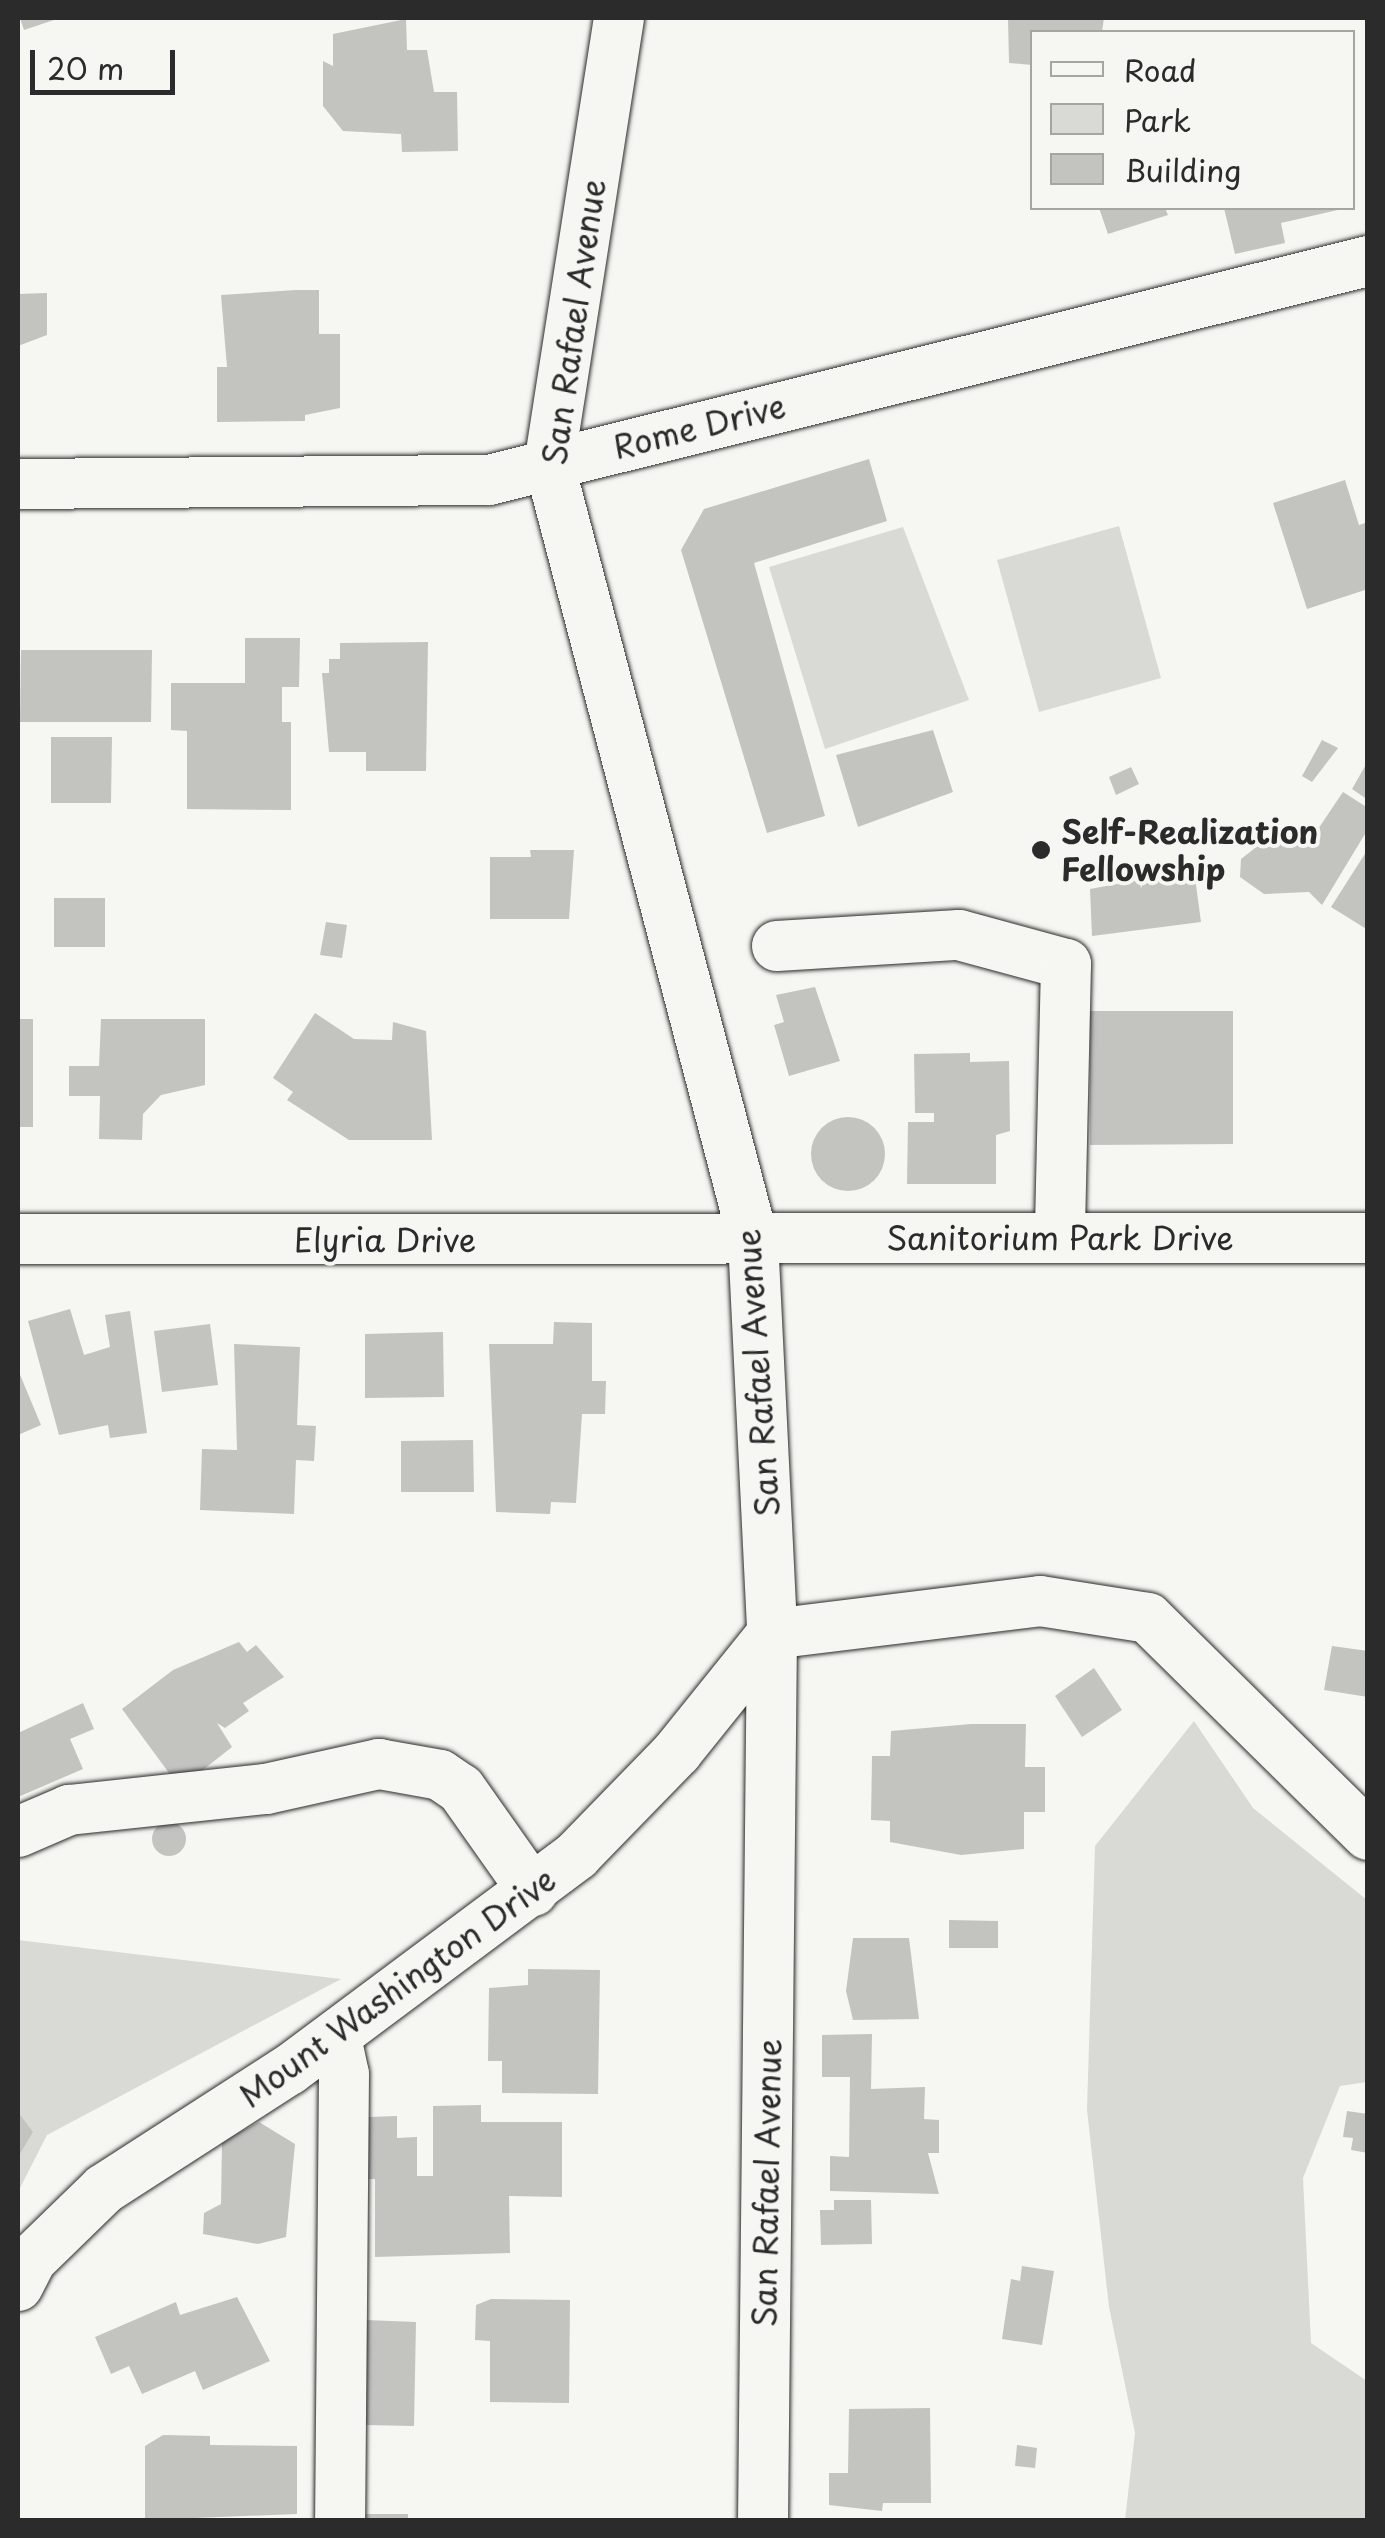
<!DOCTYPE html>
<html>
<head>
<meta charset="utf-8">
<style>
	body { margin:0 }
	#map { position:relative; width:1385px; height:2538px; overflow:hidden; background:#f6f6f2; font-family:"Playpen Sans",sans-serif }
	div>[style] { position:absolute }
	.green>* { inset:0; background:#d9d9d5 }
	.building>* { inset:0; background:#c3c3c0 }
	.round { border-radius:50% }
	.roads { filter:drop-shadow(0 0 2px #2b2b2b) drop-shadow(0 0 2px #2b2b2b) }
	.minor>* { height:50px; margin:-25px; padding:0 25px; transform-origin:25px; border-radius:25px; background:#f6f6f2 }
	.dots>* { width:28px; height:28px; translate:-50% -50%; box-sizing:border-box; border:5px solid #f6f6f2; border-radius:50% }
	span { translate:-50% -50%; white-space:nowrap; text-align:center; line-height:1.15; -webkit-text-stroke:8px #f6f6f2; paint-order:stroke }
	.street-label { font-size:32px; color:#2b2b2b }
	.poi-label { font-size:32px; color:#2b2b2b; font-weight:700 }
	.left { translate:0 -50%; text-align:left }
	.frame { position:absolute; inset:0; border:20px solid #2b2b2b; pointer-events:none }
	.legend { position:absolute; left:1030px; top:30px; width:325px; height:180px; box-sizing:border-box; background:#f6f6f2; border:2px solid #a5a5a2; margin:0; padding:12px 18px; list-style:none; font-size:30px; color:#2b2b2b }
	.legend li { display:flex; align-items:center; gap:20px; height:50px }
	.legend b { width:50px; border:2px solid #a5a5a2 }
	.scale { position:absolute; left:30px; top:50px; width:145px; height:45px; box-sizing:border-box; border:5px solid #2b2b2b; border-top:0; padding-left:12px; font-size:30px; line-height:35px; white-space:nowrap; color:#2b2b2b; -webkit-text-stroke:8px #f6f6f2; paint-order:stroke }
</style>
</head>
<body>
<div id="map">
	<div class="green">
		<div style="clip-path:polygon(1119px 526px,1161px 678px,1039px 712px,997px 560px)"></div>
		<div style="clip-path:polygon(903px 527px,969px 700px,825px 749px,769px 567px)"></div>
		<div style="clip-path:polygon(1194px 1721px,1253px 1808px,1367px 1900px,1367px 2082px,1340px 2086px,1303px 2178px,1311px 2343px,1367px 2381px,1367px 2520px,1125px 2520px,1135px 2433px,1109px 2307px,1087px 2110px,1095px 1846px)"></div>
		<div style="clip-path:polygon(18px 1940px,341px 1979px,47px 2135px,18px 2192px)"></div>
	</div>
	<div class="building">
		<div style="clip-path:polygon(20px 18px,60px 18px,24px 30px)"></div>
		<div style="clip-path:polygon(1008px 18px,1104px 18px,1102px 32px,1032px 32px,1032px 65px,1009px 63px)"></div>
		<div style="clip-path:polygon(406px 19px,407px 50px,427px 50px,434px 92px,457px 92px,458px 151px,402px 152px,401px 134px,343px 131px,323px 106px,323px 61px,333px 66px,333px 34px)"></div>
		<div style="clip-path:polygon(1099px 208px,1165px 208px,1168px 215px,1108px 234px)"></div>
		<div style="clip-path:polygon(1224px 208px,1342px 208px,1342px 209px,1281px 223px,1285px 243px,1235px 254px)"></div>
		<div style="clip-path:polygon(296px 290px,319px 290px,319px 334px,340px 334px,340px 408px,305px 415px,305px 421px,217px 422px,217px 367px,227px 367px,221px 295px)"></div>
		<div style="clip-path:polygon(47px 293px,47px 335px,18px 346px,18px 294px)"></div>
		<div style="clip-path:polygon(869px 459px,887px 521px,754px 563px,825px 816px,767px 833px,681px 550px,704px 509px)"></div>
		<div style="clip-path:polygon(1345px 480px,1359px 525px,1368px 522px,1368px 589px,1307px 609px,1273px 503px)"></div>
		<div style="clip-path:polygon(245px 638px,300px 638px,299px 687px,282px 687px,282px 722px,291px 722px,291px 810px,187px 809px,187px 731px,171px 730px,171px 683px,245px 683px)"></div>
		<div style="clip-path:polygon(428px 642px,426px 771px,366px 771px,366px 752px,329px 752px,322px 673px,329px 673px,329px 659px,340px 659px,340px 643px)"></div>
		<div style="clip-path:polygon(21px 650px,152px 650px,151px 722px,20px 722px)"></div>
		<div style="clip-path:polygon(933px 730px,953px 792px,858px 827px,836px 755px)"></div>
		<div style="clip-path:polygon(51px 737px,112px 737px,111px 803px,51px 803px)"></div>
		<div style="clip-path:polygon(1322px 740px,1338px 748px,1312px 782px,1302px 776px)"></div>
		<div style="clip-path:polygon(1368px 761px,1368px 800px,1352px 789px)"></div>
		<div style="clip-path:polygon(1131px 767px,1139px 784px,1116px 795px,1109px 777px)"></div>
		<div style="clip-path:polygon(1343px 792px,1368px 808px,1368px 829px,1322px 905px,1309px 892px,1264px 894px,1240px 877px,1241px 859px,1259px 845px,1310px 841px)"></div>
		<div style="clip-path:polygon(1368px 849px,1368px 930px,1331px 907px)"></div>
		<div style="clip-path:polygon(530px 850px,574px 850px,569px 919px,490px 919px,490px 857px,531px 857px)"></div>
		<div style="clip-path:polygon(1194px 870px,1201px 922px,1092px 936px,1090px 889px)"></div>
		<div style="clip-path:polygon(54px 898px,105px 898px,105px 947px,54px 947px)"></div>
		<div style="clip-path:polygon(326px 922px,347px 925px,342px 958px,320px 955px)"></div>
		<div style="clip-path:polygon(815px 987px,840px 1061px,789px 1076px,774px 1025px,784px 1022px,776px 995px)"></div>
		<div style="clip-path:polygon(1090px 1011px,1233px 1011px,1233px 1144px,1090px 1145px)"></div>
		<div style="clip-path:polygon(315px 1013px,354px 1039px,392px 1040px,393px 1022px,426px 1031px,432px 1140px,349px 1140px,287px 1100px,293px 1092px,273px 1078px)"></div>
		<div style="clip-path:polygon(18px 1019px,33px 1019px,33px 1127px,18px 1127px)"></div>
		<div style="clip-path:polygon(101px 1019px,205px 1019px,205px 1085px,161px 1095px,143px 1114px,142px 1140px,99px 1139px,100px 1096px,69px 1096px,69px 1066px,99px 1066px)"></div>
		<div style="clip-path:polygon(970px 1053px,970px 1062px,1009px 1061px,1010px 1131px,996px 1135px,996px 1184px,907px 1184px,908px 1122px,934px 1122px,934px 1113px,915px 1113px,914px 1054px)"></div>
		<div class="round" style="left:811px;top:1117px;width:74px;height:74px"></div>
		<div style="clip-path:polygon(70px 1309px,84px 1355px,110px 1347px,105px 1315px,130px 1311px,147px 1433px,110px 1438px,108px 1425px,59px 1435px,28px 1321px)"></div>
		<div style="clip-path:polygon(554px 1322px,592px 1323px,592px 1381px,606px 1381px,605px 1414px,582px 1414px,576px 1503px,551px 1502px,550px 1514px,496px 1512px,489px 1344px,553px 1344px)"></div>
		<div style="clip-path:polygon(210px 1324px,218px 1385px,162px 1392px,154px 1331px)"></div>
		<div style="clip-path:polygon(443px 1332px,444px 1397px,365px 1398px,365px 1334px)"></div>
		<div style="clip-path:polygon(234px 1344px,300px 1347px,297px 1425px,316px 1426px,314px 1461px,296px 1460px,294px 1514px,200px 1510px,202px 1449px,237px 1450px)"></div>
		<div style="clip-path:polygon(18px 1370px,41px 1425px,18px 1435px)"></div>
		<div style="clip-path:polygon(473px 1440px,474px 1492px,401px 1492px,401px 1441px)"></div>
		<div style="clip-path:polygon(239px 1642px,247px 1652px,256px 1645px,284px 1677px,243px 1703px,249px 1711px,225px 1728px,217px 1723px,232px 1747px,180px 1788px,122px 1709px,173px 1670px)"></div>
		<div style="clip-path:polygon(1332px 1646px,1368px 1651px,1368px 1697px,1324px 1690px)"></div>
		<div style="clip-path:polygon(1094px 1668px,1122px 1710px,1082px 1737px,1055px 1696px)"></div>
		<div style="clip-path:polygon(83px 1703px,94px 1729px,70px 1739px,83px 1769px,18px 1797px,18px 1733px)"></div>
		<div style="clip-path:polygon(971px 1724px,1026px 1724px,1025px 1767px,1045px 1767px,1045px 1812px,1024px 1812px,1024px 1849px,961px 1855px,890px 1842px,890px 1821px,871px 1820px,872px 1756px,890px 1756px,891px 1731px)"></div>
		<div class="round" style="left:152px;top:1822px;width:34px;height:34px"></div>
		<div style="clip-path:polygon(949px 1920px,998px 1921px,998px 1948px,949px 1948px)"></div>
		<div style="clip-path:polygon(853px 1938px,909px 1938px,919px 2019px,853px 2020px,846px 1991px)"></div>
		<div style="clip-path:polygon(528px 1969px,600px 1970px,598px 2094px,502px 2093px,502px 2061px,488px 2061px,489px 1988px,528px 1985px)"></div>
		<div style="clip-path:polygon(872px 2034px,871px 2089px,925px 2087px,924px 2119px,939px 2120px,939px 2153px,928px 2153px,939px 2194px,830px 2191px,830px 2156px,849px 2157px,850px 2077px,822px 2077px,822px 2035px)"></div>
		<div style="clip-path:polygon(481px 2105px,481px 2122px,562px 2122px,562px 2197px,509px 2196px,510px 2253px,375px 2257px,375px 2179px,363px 2179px,369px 2117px,397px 2116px,397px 2138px,417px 2137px,417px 2176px,433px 2176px,433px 2106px)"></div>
		<div style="clip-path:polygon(1347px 2111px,1368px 2114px,1368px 2153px,1351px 2150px,1353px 2138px,1343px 2137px)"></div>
		<div style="clip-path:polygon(18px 2112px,33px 2132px,18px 2157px)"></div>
		<div style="clip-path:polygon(259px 2122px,295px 2144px,286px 2237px,258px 2244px,203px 2234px,204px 2213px,221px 2204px,222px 2142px)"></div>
		<div style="clip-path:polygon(834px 2200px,871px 2200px,872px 2244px,821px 2245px,820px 2210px,834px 2210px)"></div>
		<div style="clip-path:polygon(1022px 2266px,1054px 2271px,1042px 2345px,1002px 2339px,1011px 2279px,1020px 2281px)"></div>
		<div style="clip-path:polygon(237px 2297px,270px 2361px,203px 2390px,195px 2371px,142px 2394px,129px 2366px,111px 2374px,95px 2337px,176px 2302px,180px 2315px)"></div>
		<div style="clip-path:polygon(491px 2299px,570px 2300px,569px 2403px,490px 2402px,490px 2341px,475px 2340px,476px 2305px)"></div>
		<div style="clip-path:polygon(366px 2320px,416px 2322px,414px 2426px,364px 2425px)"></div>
		<div style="clip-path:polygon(930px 2408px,931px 2503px,883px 2503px,882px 2511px,829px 2505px,829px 2473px,848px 2473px,849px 2409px)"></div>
		<div style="clip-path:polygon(163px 2435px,210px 2436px,210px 2445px,297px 2446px,297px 2514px,145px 2520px,145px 2446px)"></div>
		<div style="clip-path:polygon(1017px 2445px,1037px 2448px,1035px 2468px,1015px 2466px)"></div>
		<div style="clip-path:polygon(358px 2514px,408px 2514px,408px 2520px,358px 2520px)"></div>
	</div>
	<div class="roads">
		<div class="minor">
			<div style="left:619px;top:18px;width:450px;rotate:98.9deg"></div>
			<div style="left:549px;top:463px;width:802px;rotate:75.27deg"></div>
			<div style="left:753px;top:1239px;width:395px;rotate:87.2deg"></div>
			<div style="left:772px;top:1634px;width:886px;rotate:90.58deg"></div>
			<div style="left:18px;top:484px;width:471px;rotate:-0.5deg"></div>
			<div style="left:489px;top:480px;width:906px;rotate:-13.99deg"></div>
			<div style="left:777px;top:946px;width:182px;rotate:-3.5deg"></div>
			<div style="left:959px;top:935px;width:111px;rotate:15.2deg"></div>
			<div style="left:1066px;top:964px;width:273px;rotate:91.3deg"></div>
			<div style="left:18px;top:1239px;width:1350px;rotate:-0.04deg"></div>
			<div style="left:18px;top:1832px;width:56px;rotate:-23.3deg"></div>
			<div style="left:69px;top:1810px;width:198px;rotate:-6.1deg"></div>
			<div style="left:266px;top:1789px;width:116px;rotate:-12.5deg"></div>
			<div style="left:379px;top:1764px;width:62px;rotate:10.2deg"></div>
			<div style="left:440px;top:1775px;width:25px;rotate:34deg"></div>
			<div style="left:461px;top:1789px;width:125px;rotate:54.8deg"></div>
			<div style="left:336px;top:2037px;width:38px;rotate:78deg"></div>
			<div style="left:344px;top:2074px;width:446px;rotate:90.5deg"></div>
			<div style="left:18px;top:2286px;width:29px;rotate:-63deg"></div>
			<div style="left:31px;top:2260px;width:102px;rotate:-44.2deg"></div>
			<div style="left:104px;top:2189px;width:220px;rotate:-32.8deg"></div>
			<div style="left:289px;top:2070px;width:359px;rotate:-36.7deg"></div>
			<div style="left:577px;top:1855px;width:144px;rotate:-45.8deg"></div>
			<div style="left:677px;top:1752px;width:151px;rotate:-51.2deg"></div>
			<div style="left:772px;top:1634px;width:270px;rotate:-7deg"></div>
			<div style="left:1040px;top:1601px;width:109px;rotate:8.9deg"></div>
			<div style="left:1148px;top:1618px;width:309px;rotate:44.6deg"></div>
		</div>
	</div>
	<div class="dots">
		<div style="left:1041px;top:850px;background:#2b2b2b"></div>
	</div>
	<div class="street-label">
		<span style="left:573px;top:322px;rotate:-82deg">San Rafael Avenue</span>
		<span style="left:699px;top:426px;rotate:-14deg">Rome Drive</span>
		<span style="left:1060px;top:1237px">Sanitorium Park Drive</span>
		<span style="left:385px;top:1239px">Elyria Drive</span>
		<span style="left:757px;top:1373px;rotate:-94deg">San Rafael Avenue</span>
		<span style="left:397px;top:1987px;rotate:-36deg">Mount Washington Drive</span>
		<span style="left:766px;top:2183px;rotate:-89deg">San Rafael Avenue</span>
	</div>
	<div class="poi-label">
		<span class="left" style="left:1061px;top:850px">Self-Realization<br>Fellowship</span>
	</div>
	<div class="frame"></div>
	<ul class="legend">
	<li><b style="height:12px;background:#f6f6f2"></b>Road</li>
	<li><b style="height:28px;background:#d9d9d5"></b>Park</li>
	<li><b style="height:28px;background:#c3c3c0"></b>Building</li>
	</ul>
	<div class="scale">20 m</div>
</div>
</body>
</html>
